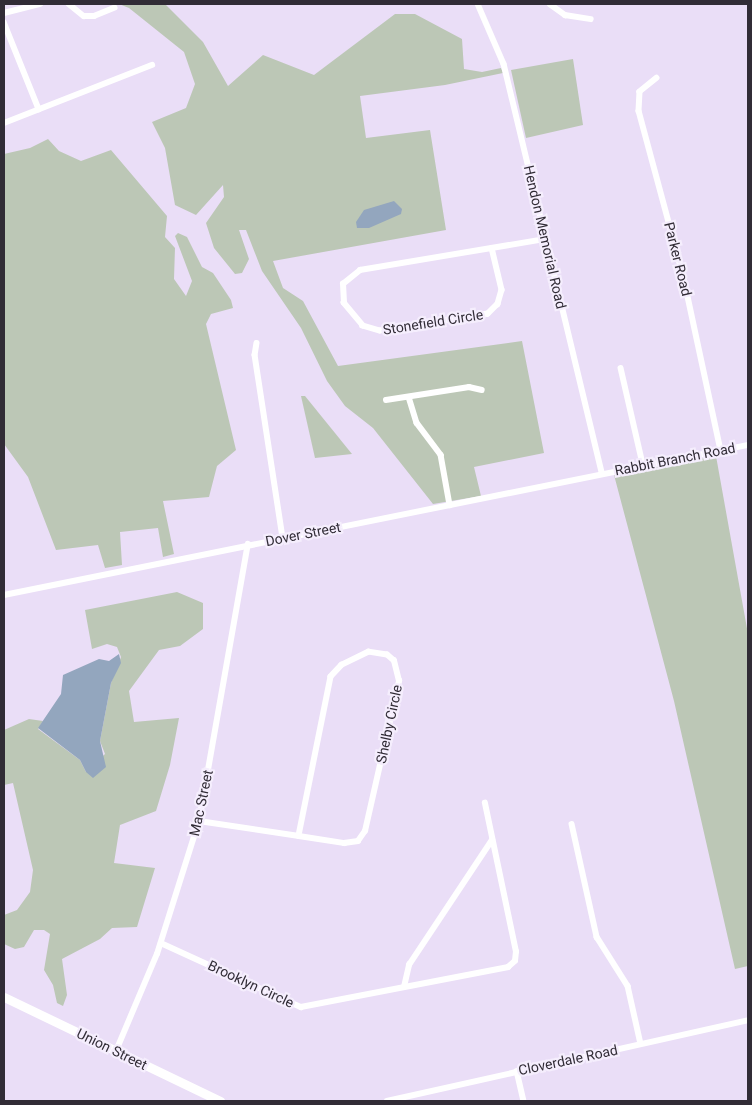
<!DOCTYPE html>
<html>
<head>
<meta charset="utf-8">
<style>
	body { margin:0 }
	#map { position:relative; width:752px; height:1105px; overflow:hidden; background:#eadef7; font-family:Roboto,sans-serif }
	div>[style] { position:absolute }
	.green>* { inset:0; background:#bcc7b6 }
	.water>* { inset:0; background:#93a6be }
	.street>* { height:5.5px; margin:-2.75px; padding:0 2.75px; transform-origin:2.75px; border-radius:2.75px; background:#fff }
	.primary>* { height:9px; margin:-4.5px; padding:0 4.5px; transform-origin:4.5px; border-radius:4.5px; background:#fff }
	span { translate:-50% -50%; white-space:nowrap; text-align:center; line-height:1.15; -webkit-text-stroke:4.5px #f5eefd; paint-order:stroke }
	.street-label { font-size:14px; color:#312c36 }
	.frame { position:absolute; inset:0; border:5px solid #312c36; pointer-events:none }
</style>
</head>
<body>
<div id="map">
	<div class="green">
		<div style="clip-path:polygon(119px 4px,165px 4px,203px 42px,228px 86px,263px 55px,314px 75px,395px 14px,415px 14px,462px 39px,464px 69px,482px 72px,501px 68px,503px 73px,445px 85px,360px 96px,366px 138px,430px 130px,446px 230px,273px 261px,283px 288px,303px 301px,338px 366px,522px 341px,544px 453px,474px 467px,481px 496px,433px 504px,373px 428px,345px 406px,327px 381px,301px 328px,262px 271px,246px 230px,239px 230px,249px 259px,242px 273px,235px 274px,214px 248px,206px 223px,224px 197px,223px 185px,196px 215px,175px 205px,165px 148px,152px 122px,186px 108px,195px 84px,184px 52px,129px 8px)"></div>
		<div style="clip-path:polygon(573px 59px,583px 125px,526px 138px,511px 70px)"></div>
		<div style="clip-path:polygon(48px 139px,59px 151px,81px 161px,111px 150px,167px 216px,165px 237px,175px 248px,174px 279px,186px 296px,192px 281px,175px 236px,178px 233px,187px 237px,202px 267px,213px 273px,231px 300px,233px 308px,211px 314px,206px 324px,236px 450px,217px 466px,209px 497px,163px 501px,174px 554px,163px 557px,158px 528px,120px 532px,122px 565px,105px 568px,98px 545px,56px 550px,28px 477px,4px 444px,4px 154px,30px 148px)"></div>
		<div style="clip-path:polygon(301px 396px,305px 396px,352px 454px,315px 458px)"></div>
		<div style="clip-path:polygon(716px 456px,748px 634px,748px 966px,735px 969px,674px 701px,614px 475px)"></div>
		<div style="clip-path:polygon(177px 592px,203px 603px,203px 629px,180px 646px,159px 650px,129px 691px,134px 722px,179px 718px,170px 765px,156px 811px,120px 825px,114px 863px,155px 868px,137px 927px,112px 928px,100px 939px,62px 959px,67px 995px,63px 1006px,57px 1003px,53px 985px,44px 970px,50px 934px,44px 930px,34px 930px,24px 947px,15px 949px,4px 944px,4px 915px,17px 910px,30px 892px,33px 870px,13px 783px,4px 785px,4px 730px,29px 719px,43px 721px,38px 729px,80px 760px,86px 772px,105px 754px,100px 741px,103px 725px,111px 683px,121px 657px,117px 647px,107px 644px,92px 649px,85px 610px)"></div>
	</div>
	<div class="water">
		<div style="clip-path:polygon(394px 201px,402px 209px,401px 214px,369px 228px,357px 228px,356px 222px,364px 210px)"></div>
		<div style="clip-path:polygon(119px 654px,121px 663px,111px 683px,100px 741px,106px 767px,93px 778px,86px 772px,80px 760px,38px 728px,61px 694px,63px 675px,99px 659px,109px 661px)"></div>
	</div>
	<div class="street">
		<div style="left:69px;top:4px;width:19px;rotate:39deg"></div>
		<div style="left:84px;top:16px;width:10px"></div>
		<div style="left:94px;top:16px;width:22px;rotate:-22deg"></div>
		<div style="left:478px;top:4px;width:65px;rotate:66.6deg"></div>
		<div style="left:504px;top:64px;width:421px;rotate:76.5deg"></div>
		<div style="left:550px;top:4px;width:19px;rotate:36deg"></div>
		<div style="left:565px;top:15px;width:26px;rotate:9deg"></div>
		<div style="left:4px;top:13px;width:37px;rotate:-14deg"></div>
		<div style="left:4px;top:22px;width:94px;rotate:68.1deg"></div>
		<div style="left:657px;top:78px;width:22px;rotate:141deg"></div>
		<div style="left:640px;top:92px;width:19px;rotate:93deg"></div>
		<div style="left:639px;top:111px;width:173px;rotate:74.9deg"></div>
		<div style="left:684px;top:278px;width:176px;rotate:77.9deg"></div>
		<div style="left:4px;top:123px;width:159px;rotate:-21.4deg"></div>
		<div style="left:492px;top:248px;width:43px;rotate:76.6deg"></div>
		<div style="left:502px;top:290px;width:15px;rotate:106deg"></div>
		<div style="left:498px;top:304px;width:14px;rotate:135deg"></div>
		<div style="left:488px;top:314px;width:109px;rotate:171.1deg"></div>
		<div style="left:380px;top:331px;width:18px;rotate:-164deg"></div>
		<div style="left:363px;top:326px;width:30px;rotate:-130deg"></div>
		<div style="left:344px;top:303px;width:19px;rotate:-93deg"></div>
		<div style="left:343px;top:284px;width:22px;rotate:-39deg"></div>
		<div style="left:360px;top:270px;width:188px;rotate:-9.5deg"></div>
		<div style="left:257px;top:343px;width:12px;rotate:99deg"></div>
		<div style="left:255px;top:355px;width:185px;rotate:81.3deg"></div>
		<div style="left:621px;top:368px;width:98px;rotate:77.1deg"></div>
		<div style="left:409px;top:397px;width:27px;rotate:73deg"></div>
		<div style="left:417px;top:423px;width:40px;rotate:53deg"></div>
		<div style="left:441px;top:455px;width:51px;rotate:79.8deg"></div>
		<div style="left:386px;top:400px;width:84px;rotate:-8.9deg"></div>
		<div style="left:469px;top:387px;width:13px;rotate:13deg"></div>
		<div style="left:4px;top:595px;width:759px;rotate:-11.4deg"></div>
		<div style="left:199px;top:821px;width:101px;rotate:8.5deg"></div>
		<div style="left:299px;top:836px;width:46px;rotate:8.8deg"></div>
		<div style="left:344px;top:843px;width:14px;rotate:-8deg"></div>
		<div style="left:358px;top:841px;width:12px;rotate:-55deg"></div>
		<div style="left:365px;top:831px;width:154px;rotate:-77.2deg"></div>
		<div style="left:399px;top:681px;width:21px;rotate:-104deg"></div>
		<div style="left:394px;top:661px;width:9px;rotate:-139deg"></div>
		<div style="left:387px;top:655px;width:18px;rotate:-171deg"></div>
		<div style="left:369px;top:652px;width:30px;rotate:154deg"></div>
		<div style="left:342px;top:665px;width:16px;rotate:133deg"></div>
		<div style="left:331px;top:677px;width:162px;rotate:101.4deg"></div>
		<div style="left:572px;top:824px;width:116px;rotate:77.5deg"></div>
		<div style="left:597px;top:937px;width:58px;rotate:57.7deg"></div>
		<div style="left:628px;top:986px;width:59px;rotate:77.4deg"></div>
		<div style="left:161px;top:943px;width:154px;rotate:24.6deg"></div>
		<div style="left:301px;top:1007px;width:211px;rotate:-10.9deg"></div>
		<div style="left:508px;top:967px;width:9px;rotate:-41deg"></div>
		<div style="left:515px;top:961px;width:9px;rotate:-84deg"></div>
		<div style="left:516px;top:952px;width:152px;rotate:-101.8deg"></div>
		<div style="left:404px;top:987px;width:23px;rotate:-77deg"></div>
		<div style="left:409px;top:965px;width:150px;rotate:-56.4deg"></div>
		<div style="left:116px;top:1051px;width:105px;rotate:-67.1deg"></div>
		<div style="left:157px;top:954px;width:139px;rotate:-72.5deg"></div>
		<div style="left:199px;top:821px;width:281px;rotate:-80deg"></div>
		<div style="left:517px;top:1071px;width:31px;rotate:77deg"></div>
		<div style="left:387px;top:1101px;width:370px;rotate:-12.6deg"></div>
	</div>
	<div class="primary">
		<div style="left:4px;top:997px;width:240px;rotate:25.7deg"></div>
	</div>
	<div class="street-label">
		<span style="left:545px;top:237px;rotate:77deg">Hendon Memorial Road</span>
		<span style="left:678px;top:259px;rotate:76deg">Parker Road</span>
		<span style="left:433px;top:322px;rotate:-9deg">Stonefield Circle</span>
		<span style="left:675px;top:459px;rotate:-11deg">Rabbit Branch Road</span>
		<span style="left:303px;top:534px;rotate:-11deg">Dover Street</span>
		<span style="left:389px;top:724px;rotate:-78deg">Shelby Circle</span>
		<span style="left:201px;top:803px;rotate:-78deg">Mac Street</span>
		<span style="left:251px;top:984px;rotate:25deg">Brooklyn Circle</span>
		<span style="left:112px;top:1049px;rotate:26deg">Union Street</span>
		<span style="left:568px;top:1060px;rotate:-12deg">Cloverdale Road</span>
	</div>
	<div class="frame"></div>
</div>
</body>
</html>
